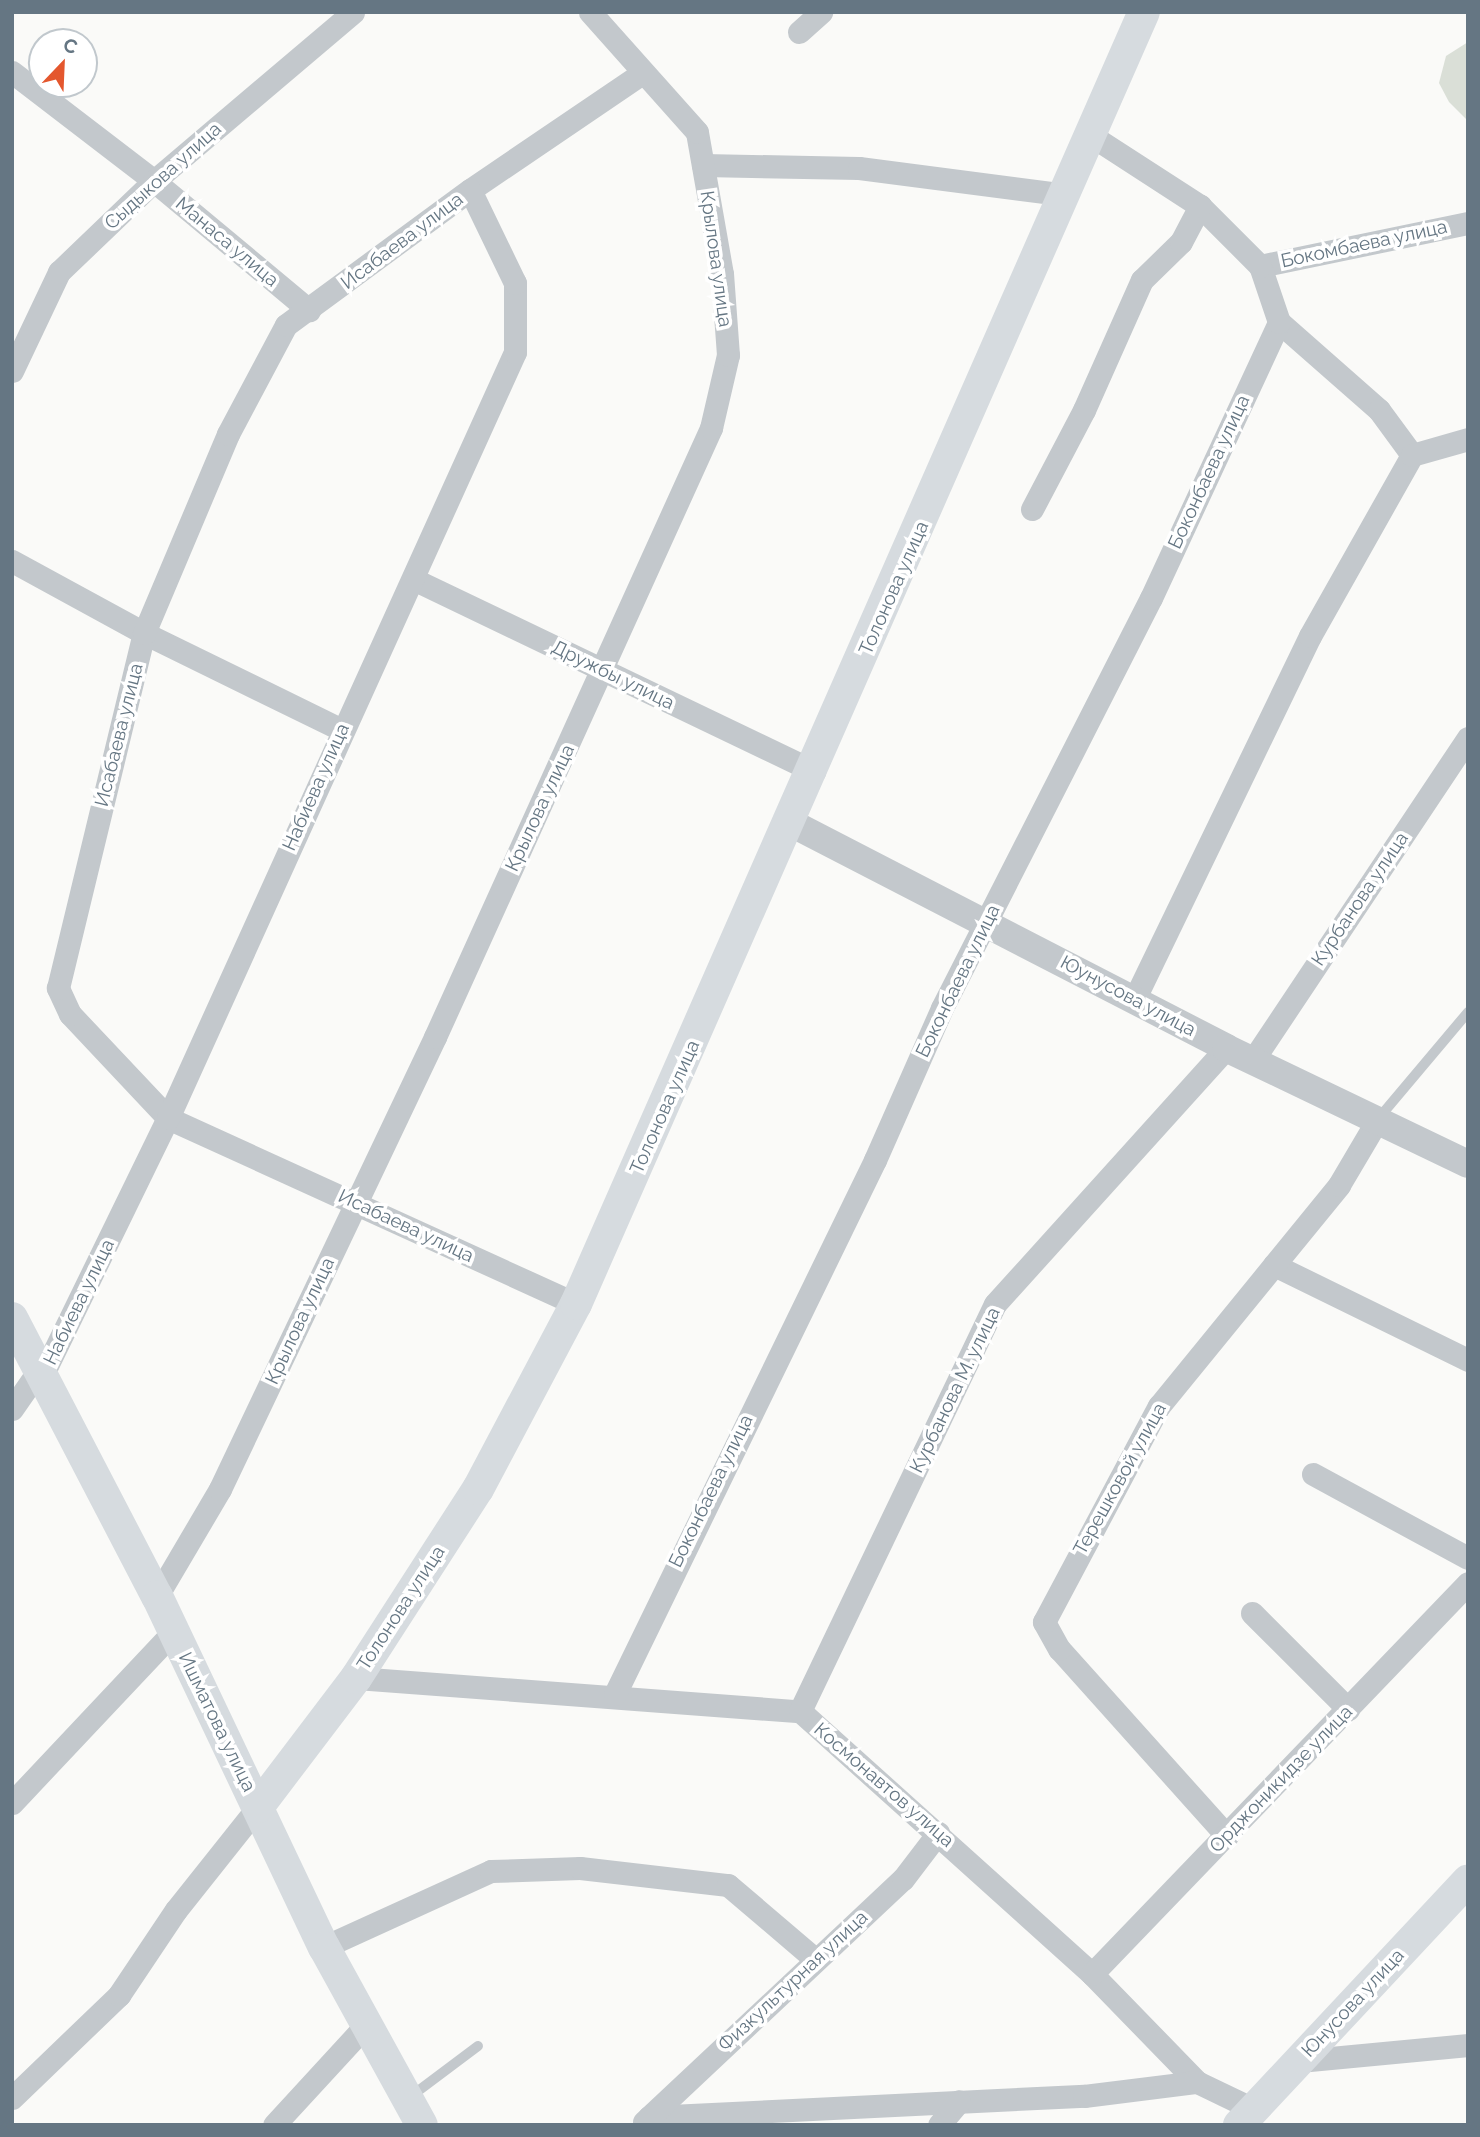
<!DOCTYPE html>
<html>
<head>
<meta charset="utf-8">
<style>
	body { margin:0 }
	#map { position:relative; width:1480px; height:2137px; overflow:hidden; background:#fafaf8; font-family:Raleway,sans-serif }
	div>[style] { position:absolute }
	.green>* { inset:0; background:#dadfd7 }
	.service>* { height:10px; margin:-5px; padding:0 5px; transform-origin:5px; border-radius:5px; background:#c3c8cc }
	.minor>* { height:23px; margin:-11.5px; padding:0 11.5px; transform-origin:11.5px; border-radius:11.5px; background:#c3c8cc }
	.tertiary>* { height:28px; margin:-14px; padding:0 14px; transform-origin:14px; border-radius:14px; background:#c3c8cc }
	.secondary>* { height:32px; margin:-16px; padding:0 16px; transform-origin:16px; border-radius:16px; background:#d6dbdf }
	span { translate:-50% -50%; white-space:nowrap; text-align:center; line-height:1.15; -webkit-text-stroke:7px #fff; paint-order:stroke }
	.street-label { font-size:19px; color:#657683 }
	.frame { position:absolute; inset:0; border:14px solid #657683; pointer-events:none }
	.north { position:absolute; left:28px; top:28px; width:70px; height:70px; box-sizing:border-box; background:#fff; border:2px solid #c1c8cd; border-radius:50%; rotate:23deg; font-size:19px; font-weight:700; line-height:28px; text-align:center; color:#657683 }
	.north::after { content:''; display:block; margin:auto; width:24px; height:32px; background:#e4572e; clip-path:polygon(50% 0,100% 100%,50% 72%,0 100%) }
</style>
</head>
<body>
<div id="map">
	<div class="green">
		<div style="clip-path:polygon(1468px 42px,1468px 121px,1449px 102px,1439px 83px,1446px 56px)"></div>
	</div>
	<div class="service">
		<div style="left:1378px;top:1119px;width:140px;rotate:-49.9deg"></div>
		<div style="left:410px;top:2097px;width:85px;rotate:-36.9deg"></div>
	</div>
	<div class="minor">
		<div style="left:799px;top:32px;width:30px;rotate:-42deg"></div>
		<div style="left:12px;top:72px;width:179px;rotate:37.5deg"></div>
		<div style="left:154px;top:181px;width:202px;rotate:39.8deg"></div>
		<div style="left:703px;top:165px;width:156px;rotate:1.1deg"></div>
		<div style="left:859px;top:168px;width:209px;rotate:7.4deg"></div>
		<div style="left:1260px;top:266px;width:212px;rotate:-11.7deg"></div>
		<div style="left:1279px;top:322px;width:133px;rotate:41.3deg"></div>
		<div style="left:1379px;top:410px;width:56px;rotate:53.7deg"></div>
		<div style="left:12px;top:371px;width:110px;rotate:-64.6deg"></div>
		<div style="left:59px;top:272px;width:132px;rotate:-43.8deg"></div>
		<div style="left:154px;top:181px;width:261px;rotate:-40.3deg"></div>
		<div style="left:1032px;top:509px;width:112px;rotate:-62.3deg"></div>
		<div style="left:1084px;top:410px;width:142px;rotate:-66deg"></div>
		<div style="left:1142px;top:280px;width:54px;rotate:-44.3deg"></div>
		<div style="left:1181px;top:242px;width:41px;rotate:-62.2deg"></div>
		<div style="left:12px;top:561px;width:150px;rotate:28.6deg"></div>
		<div style="left:144px;top:633px;width:220px;rotate:26.1deg"></div>
		<div style="left:413px;top:579px;width:445px;rotate:25.6deg"></div>
		<div style="left:1135px;top:998px;width:402px;rotate:-64.2deg"></div>
		<div style="left:1310px;top:636px;width:208px;rotate:-60.6deg"></div>
		<div style="left:1412px;top:455px;width:58px;rotate:-15.9deg"></div>
		<div style="left:1253px;top:1060px;width:387px;rotate:-56.3deg"></div>
		<div style="left:1274px;top:1265px;width:216px;rotate:26.1deg"></div>
		<div style="left:576px;top:1304px;width:448px;rotate:-155.5deg"></div>
		<div style="left:168px;top:1118px;width:143px;rotate:-133.3deg"></div>
		<div style="left:70px;top:1014px;width:29px;rotate:-115deg"></div>
		<div style="left:58px;top:988px;width:365px;rotate:-76.4deg"></div>
		<div style="left:144px;top:633px;width:216px;rotate:-67.1deg"></div>
		<div style="left:228px;top:434px;width:123px;rotate:-62deg"></div>
		<div style="left:286px;top:325px;width:228px;rotate:-36.3deg"></div>
		<div style="left:470px;top:190px;width:207px;rotate:-34.2deg"></div>
		<div style="left:42px;top:1376px;width:287px;rotate:-64deg"></div>
		<div style="left:168px;top:1118px;width:841px;rotate:-65.63deg"></div>
		<div style="left:515px;top:352px;width:69px;rotate:-90deg"></div>
		<div style="left:515px;top:283px;width:103px;rotate:-115.8deg"></div>
		<div style="left:12px;top:1409px;width:47px;rotate:-55.3deg"></div>
		<div style="left:1313px;top:1474px;width:176px;rotate:28.5deg"></div>
		<div style="left:157px;top:1596px;width:124px;rotate:-59.5deg"></div>
		<div style="left:220px;top:1489px;width:501px;rotate:-64.56deg"></div>
		<div style="left:435px;top:1037px;width:669px;rotate:-65.62deg"></div>
		<div style="left:711px;top:428px;width:75px;rotate:-76.9deg"></div>
		<div style="left:728px;top:355px;width:81px;rotate:-94.2deg"></div>
		<div style="left:722px;top:274px;width:144px;rotate:-100deg"></div>
		<div style="left:697px;top:132px;width:161px;rotate:-131.7deg"></div>
		<div style="left:1252px;top:1613px;width:136px;rotate:45deg"></div>
		<div style="left:356px;top:1678px;width:445px;rotate:4.3deg"></div>
		<div style="left:800px;top:1711px;width:393px;rotate:42deg"></div>
		<div style="left:1092px;top:1974px;width:151px;rotate:45.8deg"></div>
		<div style="left:1197px;top:2082px;width:62px;rotate:25.7deg"></div>
		<div style="left:615px;top:1694px;width:594px;rotate:-64.04deg"></div>
		<div style="left:875px;top:1160px;width:166px;rotate:-66.2deg"></div>
		<div style="left:942px;top:1008px;width:460px;rotate:-63deg"></div>
		<div style="left:1151px;top:598px;width:304px;rotate:-65.1deg"></div>
		<div style="left:1279px;top:322px;width:59px;rotate:-108.7deg"></div>
		<div style="left:1260px;top:266px;width:85px;rotate:-135deg"></div>
		<div style="left:1200px;top:206px;width:129px;rotate:-147.1deg"></div>
		<div style="left:800px;top:1711px;width:451px;rotate:-64.4deg"></div>
		<div style="left:995px;top:1304px;width:345px;rotate:-47.9deg"></div>
		<div style="left:12px;top:1803px;width:236px;rotate:-46.7deg"></div>
		<div style="left:1227px;top:1836px;width:251px;rotate:-131.9deg"></div>
		<div style="left:1059px;top:1649px;width:31px;rotate:-119deg"></div>
		<div style="left:1044px;top:1622px;width:245px;rotate:-62deg"></div>
		<div style="left:1159px;top:1406px;width:285px;rotate:-50.8deg"></div>
		<div style="left:1339px;top:1185px;width:77px;rotate:-59.4deg"></div>
		<div style="left:324px;top:1947px;width:183px;rotate:-24.5deg"></div>
		<div style="left:491px;top:1871px;width:89px;rotate:-1.9deg"></div>
		<div style="left:580px;top:1868px;width:149px;rotate:6.6deg"></div>
		<div style="left:728px;top:1885px;width:114px;rotate:40.4deg"></div>
		<div style="left:1092px;top:1974px;width:542px;rotate:-46.12deg"></div>
		<div style="left:1299px;top:2061px;width:170px;rotate:-5.4deg"></div>
		<div style="left:12px;top:2098px;width:149px;rotate:-43.9deg"></div>
		<div style="left:119px;top:1995px;width:102px;rotate:-56.2deg"></div>
		<div style="left:176px;top:1910px;width:132px;rotate:-51.5deg"></div>
		<div style="left:649px;top:2117px;width:436px;rotate:-2.8deg"></div>
		<div style="left:1084px;top:2096px;width:114px;rotate:-7.1deg"></div>
		<div style="left:644px;top:2122px;width:355px;rotate:-43.2deg"></div>
		<div style="left:903px;top:1879px;width:58px;rotate:-52.7deg"></div>
		<div style="left:274px;top:2125px;width:137px;rotate:-47.4deg"></div>
		<div style="left:939px;top:2125px;width:31px;rotate:-50deg"></div>
	</div>
	<div class="tertiary">
		<div style="left:791px;top:823px;width:490px;rotate:27.3deg"></div>
		<div style="left:1226px;top:1048px;width:268px;rotate:25.6deg"></div>
	</div>
	<div class="secondary">
		<div style="left:12px;top:1318px;width:314px;rotate:62.5deg"></div>
		<div style="left:157px;top:1596px;width:389px;rotate:64.6deg"></div>
		<div style="left:324px;top:1947px;width:203px;rotate:61.2deg"></div>
		<div style="left:258px;top:1807px;width:162px;rotate:-52.8deg"></div>
		<div style="left:356px;top:1678px;width:225px;rotate:-57.2deg"></div>
		<div style="left:478px;top:1489px;width:209px;rotate:-62.1deg"></div>
		<div style="left:576px;top:1304px;width:1411px;rotate:-66.27deg"></div>
		<div style="left:1239px;top:2125px;width:335px;rotate:-46.9deg"></div>
	</div>
	<div class="street-label">
		<span style="left:163px;top:176px;rotate:-42deg">Сыдыкова улица</span>
		<span style="left:402px;top:241px;rotate:-37deg">Исабаева улица</span>
		<span style="left:227px;top:242px;rotate:40deg">Манаса улица</span>
		<span style="left:1364px;top:244px;rotate:-12deg">Бокомбаева улица</span>
		<span style="left:716px;top:259px;rotate:82deg">Крылова улица</span>
		<span style="left:1209px;top:472px;rotate:-65deg">Боконбаева улица</span>
		<span style="left:894px;top:588px;rotate:-66deg">Толонова улица</span>
		<span style="left:613px;top:675px;rotate:26deg">Дружбы улица</span>
		<span style="left:119px;top:735px;rotate:-76deg">Исабаева улица</span>
		<span style="left:316px;top:787px;rotate:-66deg">Набиева улица</span>
		<span style="left:540px;top:808px;rotate:-65deg">Крылова улица</span>
		<span style="left:1360px;top:899px;rotate:-56deg">Курбанова улица</span>
		<span style="left:958px;top:981px;rotate:-64deg">Боконбаева улица</span>
		<span style="left:1128px;top:996px;rotate:28deg">Юунусова улица</span>
		<span style="left:665px;top:1107px;rotate:-66deg">Толонова улица</span>
		<span style="left:406px;top:1226px;rotate:25deg">Исабаева улица</span>
		<span style="left:79px;top:1302px;rotate:-64deg">Набиева улица</span>
		<span style="left:300px;top:1321px;rotate:-65deg">Крылова улица</span>
		<span style="left:955px;top:1390px;rotate:-64deg">Курбанова М. улица</span>
		<span style="left:1120px;top:1479px;rotate:-61deg">Терешковой улица</span>
		<span style="left:711px;top:1491px;rotate:-64deg">Боконбаева улица</span>
		<span style="left:401px;top:1608px;rotate:-57deg">Толонова улица</span>
		<span style="left:217px;top:1722px;rotate:64deg">Ишматова улица</span>
		<span style="left:1281px;top:1779px;rotate:-46deg">Орджоникидзе улица</span>
		<span style="left:884px;top:1785px;rotate:41deg">Космонавтов улица</span>
		<span style="left:793px;top:1981px;rotate:-43deg">Физкультурная улица</span>
		<span style="left:1353px;top:2003px;rotate:-47deg">Юнусова улица</span>
	</div>
	<div class="frame"></div>
	<div class="north">С</div>
</div>
</body>
</html>
